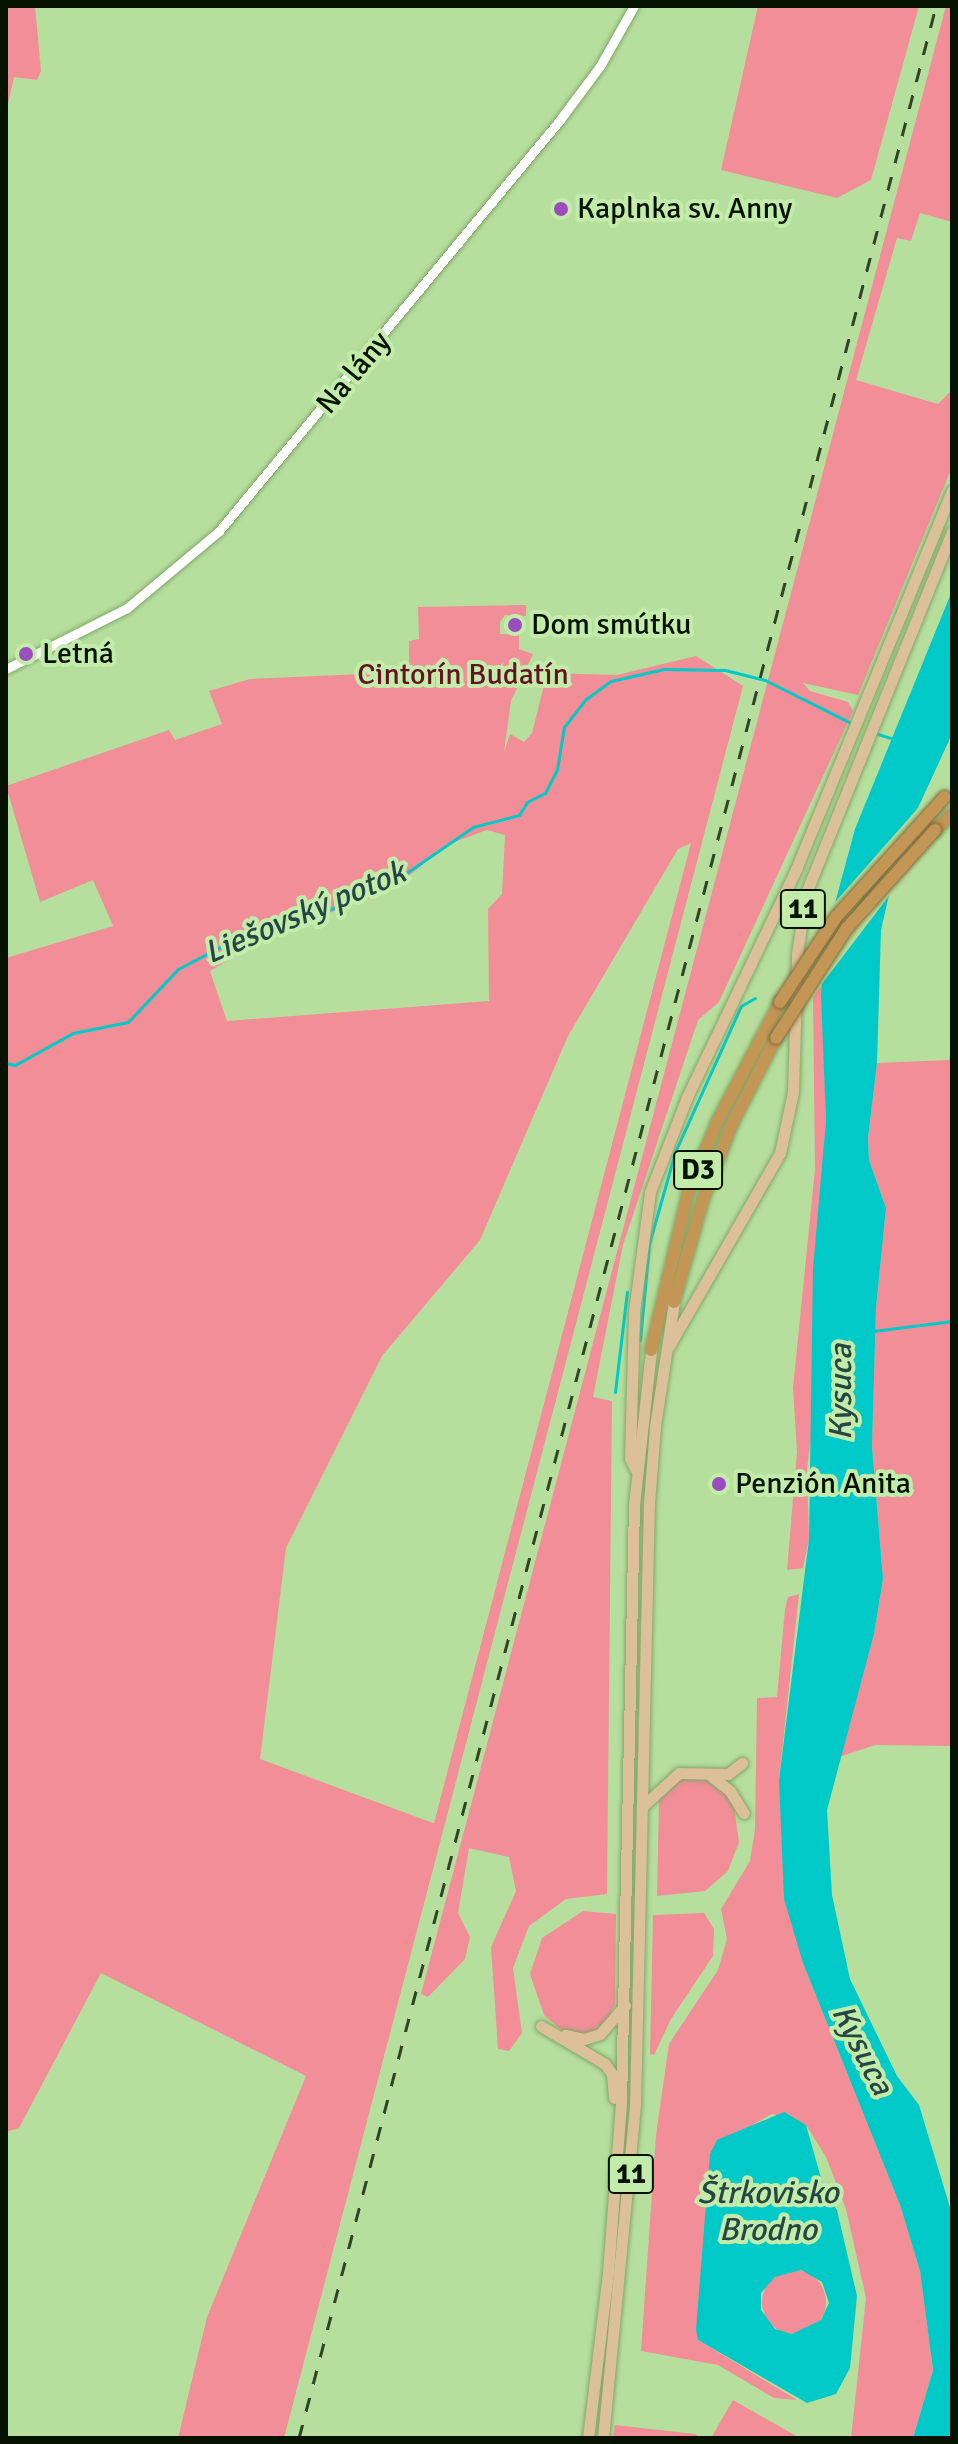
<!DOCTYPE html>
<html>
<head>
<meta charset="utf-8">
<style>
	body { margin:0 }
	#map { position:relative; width:958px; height:2444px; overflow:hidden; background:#b6df9e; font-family:Signika,sans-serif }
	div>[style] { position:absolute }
	.green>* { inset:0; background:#f28e98 }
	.round { border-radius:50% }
	.water>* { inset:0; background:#01c9c8 }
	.pier>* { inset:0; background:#b6df9e }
	.stream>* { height:3px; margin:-1.5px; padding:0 1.5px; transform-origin:1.5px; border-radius:1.5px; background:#01c9c8 }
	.roads { filter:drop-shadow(0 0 2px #81a768) drop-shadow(0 0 2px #81a768) }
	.tertiary>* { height:9px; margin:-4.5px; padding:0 4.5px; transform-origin:4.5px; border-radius:4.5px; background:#fff }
	.primary>* { height:11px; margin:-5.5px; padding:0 5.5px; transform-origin:5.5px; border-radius:5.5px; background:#dcc099 }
	.motorway>* { height:12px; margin:-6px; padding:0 6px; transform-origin:6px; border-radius:6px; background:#c49655 }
	.rail>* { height:3px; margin-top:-1.5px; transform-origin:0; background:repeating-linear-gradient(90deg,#2f4326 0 14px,transparent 0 28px) }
	.bridges { filter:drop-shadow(0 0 2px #816837) drop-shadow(0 0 2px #816837) }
	.motorway-bridge>* { height:12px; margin:-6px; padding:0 6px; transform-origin:6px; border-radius:6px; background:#c49655 }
	.dots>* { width:22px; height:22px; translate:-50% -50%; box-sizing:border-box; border:4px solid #c3ecaa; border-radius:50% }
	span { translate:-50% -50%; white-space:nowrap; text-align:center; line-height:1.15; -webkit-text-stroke:8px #c3ecaa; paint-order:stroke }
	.shield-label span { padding:2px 6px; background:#c3ecaa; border:2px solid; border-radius:6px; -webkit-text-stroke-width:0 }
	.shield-label { font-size:28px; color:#051200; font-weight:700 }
	.poi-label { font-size:30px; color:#051200 }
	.left { translate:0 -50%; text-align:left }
	.street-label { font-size:30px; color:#051200 }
	.park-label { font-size:30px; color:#641124 }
	.water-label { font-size:32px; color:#254645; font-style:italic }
	.frame { position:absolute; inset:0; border:8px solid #051200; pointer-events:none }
</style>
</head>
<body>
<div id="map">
	<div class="green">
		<div style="clip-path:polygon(6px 6px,35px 6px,41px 71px,37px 80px,14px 77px,6px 113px)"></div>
		<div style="clip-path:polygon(758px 6px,919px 6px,871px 180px,837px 198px,721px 170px)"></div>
		<div style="clip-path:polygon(946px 6px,952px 6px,952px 222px,920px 213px,911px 241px,897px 238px,856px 380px,938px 404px,952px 390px,952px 467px,858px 695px,803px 683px,810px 691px,848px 702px,853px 711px,719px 1002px,698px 1020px,623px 1245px,593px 1397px,612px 1401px,607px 1894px,566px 1899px,529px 1926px,513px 1968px,522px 2033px,509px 2051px,498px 2049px,491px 1947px,516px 1891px,509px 1857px,469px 1848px,458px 1913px,470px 1937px,465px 1959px,428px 1997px,421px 1994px)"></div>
		<div style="clip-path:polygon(evenodd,526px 605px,526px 616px,505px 615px,500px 622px,500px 634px,519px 635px,519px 649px,533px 654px,511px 701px,504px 752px,510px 734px,524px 742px,532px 733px,547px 673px,617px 675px,696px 656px,743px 686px,284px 2438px,178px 2438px,207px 2317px,306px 2076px,101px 1973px,19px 2128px,6px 2132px,6px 958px,113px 926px,93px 880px,40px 902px,6px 786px,169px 730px,175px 740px,222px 724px,209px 691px,250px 679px,362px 674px,409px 662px,409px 641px,419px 639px,418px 607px,526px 605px,487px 830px,505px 835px,502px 894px,488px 909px,489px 1001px,227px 1021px,210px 971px,271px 935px,393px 889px,446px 845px,487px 830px,526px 605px,691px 843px,434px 1823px,433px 1823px,260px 1759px,286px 1548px,382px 1356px,480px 1240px,568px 1036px,678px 849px,691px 843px)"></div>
		<div style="clip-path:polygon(822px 985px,826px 1121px,812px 1340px,814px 1414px,807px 1469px,809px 1539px,803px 1568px,787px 1570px,797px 1452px,793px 1388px,815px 1169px,813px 998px)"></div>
		<div style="clip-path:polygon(952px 1041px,952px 1746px,875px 1745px,839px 1757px,874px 1634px,883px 1579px,872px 1446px,876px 1308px,886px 1208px,869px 1160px,868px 1138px,877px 1063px,949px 1060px)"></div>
		<div style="clip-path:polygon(799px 1594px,779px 1780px,803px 1963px,900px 2205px,920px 2271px,933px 2370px,913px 2438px,851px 2438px,866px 2298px,846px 2209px,826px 2157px,806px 2125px,772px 2114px,747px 2128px,698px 2340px,797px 2400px,774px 2398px,718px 2365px,641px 2351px,656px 2135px,669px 2044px,718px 1970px,727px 1939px,721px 1909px,750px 1861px,755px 1829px,757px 1698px,777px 1697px,785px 1609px,788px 1597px)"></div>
		<div style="clip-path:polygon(684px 1778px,707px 1778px,720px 1787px,734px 1806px,739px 1842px,728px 1871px,705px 1891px,657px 1896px,659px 1801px,664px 1789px)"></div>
		<div style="clip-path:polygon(583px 1911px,616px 1914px,615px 2004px,604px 2027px,584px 2035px,561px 2030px,544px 2015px,530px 1974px,542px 1938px)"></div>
		<div style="clip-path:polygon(704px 1913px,714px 1929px,713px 1956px,671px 2019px,654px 2055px,650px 2054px,653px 1915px)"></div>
		<div class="round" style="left:762px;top:2270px;width:64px;height:64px"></div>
		<div style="clip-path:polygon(733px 2400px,798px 2437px,798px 2438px,711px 2438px)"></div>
		<div style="clip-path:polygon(615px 2425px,695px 2434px,700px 2438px,613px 2438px)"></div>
	</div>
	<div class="water">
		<div style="clip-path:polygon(952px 591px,952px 734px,900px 847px,881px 930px,877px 1063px,868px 1138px,869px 1160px,886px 1208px,876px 1308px,872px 1446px,883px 1579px,874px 1634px,827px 1810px,832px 1895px,850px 1979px,897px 2076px,919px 2105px,952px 2214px,952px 2438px,913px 2438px,933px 2370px,920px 2271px,900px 2205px,803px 1963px,784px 1899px,779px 1780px,809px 1539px,813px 1268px,826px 1121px,821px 995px,825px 940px,855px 829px)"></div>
		<div style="clip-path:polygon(evenodd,784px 2112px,806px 2125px,825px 2192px,837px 2210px,857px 2296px,850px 2368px,836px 2394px,807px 2403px,698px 2340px,696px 2330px,710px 2154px,717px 2140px,784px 2112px,801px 2270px,822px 2282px,829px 2303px,821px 2320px,792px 2334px,775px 2329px,761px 2310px,761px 2293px,775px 2277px,801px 2270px)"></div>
	</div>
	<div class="pier">
		<div style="clip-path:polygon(926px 799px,904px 847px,821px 951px,829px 909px)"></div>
		<div style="clip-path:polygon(902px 853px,895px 888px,818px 989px,820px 953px)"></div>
	</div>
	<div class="stream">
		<div style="left:875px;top:733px;width:20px;rotate:18deg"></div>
		<div style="left:6px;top:1063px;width:9px;rotate:13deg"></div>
		<div style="left:15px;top:1065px;width:66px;rotate:-28.9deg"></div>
		<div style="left:73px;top:1033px;width:56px;rotate:-11.3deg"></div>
		<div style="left:128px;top:1022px;width:73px;rotate:-46.7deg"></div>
		<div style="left:178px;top:969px;width:71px;rotate:-27.6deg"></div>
		<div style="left:241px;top:936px;width:62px;rotate:-14deg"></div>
		<div style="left:301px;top:921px;width:95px;rotate:-22.2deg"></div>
		<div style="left:389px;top:885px;width:102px;rotate:-34.6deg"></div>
		<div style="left:473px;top:827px;width:48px;rotate:-14.6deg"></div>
		<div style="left:519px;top:815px;width:15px;rotate:-58deg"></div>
		<div style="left:527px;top:802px;width:20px;rotate:-27deg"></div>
		<div style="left:545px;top:793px;width:27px;rotate:-63deg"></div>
		<div style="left:557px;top:769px;width:43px;rotate:-80.5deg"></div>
		<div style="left:564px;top:727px;width:36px;rotate:-52deg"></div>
		<div style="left:586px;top:699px;width:31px;rotate:-36deg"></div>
		<div style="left:611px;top:681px;width:54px;rotate:-12.8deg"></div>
		<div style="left:664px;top:669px;width:61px;rotate:0.9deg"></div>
		<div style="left:725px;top:670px;width:41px;rotate:14deg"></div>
		<div style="left:765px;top:680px;width:98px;rotate:26.6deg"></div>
		<div style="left:873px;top:1331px;width:80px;rotate:-7.2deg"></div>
		<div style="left:640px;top:1340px;width:96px;rotate:-84.6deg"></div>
		<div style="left:649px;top:1244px;width:96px;rotate:-74.2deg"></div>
		<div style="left:675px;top:1152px;width:160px;rotate:-65.7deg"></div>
		<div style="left:741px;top:1006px;width:16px;rotate:-30deg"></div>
		<div style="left:615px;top:1392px;width:101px;rotate:-83.2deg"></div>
	</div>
	<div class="roads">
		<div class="tertiary">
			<div style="left:6px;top:669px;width:136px;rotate:-26.8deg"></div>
			<div style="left:127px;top:608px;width:120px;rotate:-39.9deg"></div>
			<div style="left:219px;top:531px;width:533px;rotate:-50.33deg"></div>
			<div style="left:559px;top:121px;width:69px;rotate:-53.3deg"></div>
			<div style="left:600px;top:66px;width:69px;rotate:-60.5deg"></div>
		</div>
		<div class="primary">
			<div style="left:669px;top:1346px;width:223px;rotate:-60.1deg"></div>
			<div style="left:780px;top:1153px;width:62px;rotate:-78deg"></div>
			<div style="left:793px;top:1092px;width:138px;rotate:-88.3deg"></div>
			<div style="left:797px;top:954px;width:62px;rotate:-81.6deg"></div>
			<div style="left:806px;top:893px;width:390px;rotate:-68deg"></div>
			<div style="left:636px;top:1470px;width:13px;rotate:-117deg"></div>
			<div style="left:630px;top:1458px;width:146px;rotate:-88.4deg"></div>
			<div style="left:634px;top:1312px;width:121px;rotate:-82.4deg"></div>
			<div style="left:650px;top:1192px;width:102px;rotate:-68.7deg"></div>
			<div style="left:687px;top:1097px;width:253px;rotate:-64.4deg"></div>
			<div style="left:796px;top:869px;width:409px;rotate:-67.6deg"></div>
			<div style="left:711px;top:1776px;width:24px;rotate:38deg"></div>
			<div style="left:730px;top:1791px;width:26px;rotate:58deg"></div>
			<div style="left:644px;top:1805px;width:47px;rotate:-42.4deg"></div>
			<div style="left:679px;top:1773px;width:49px;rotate:1.2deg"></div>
			<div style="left:728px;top:1774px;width:18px;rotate:-38deg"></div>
			<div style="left:541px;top:2026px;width:74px;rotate:30.7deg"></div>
			<div style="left:605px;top:2064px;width:12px;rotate:55deg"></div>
			<div style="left:612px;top:2074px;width:24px;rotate:85deg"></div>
			<div style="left:565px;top:2035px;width:19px;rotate:12deg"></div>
			<div style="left:584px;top:2039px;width:17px;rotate:-17deg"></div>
			<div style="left:600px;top:2034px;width:38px;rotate:-49deg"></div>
			<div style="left:588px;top:2438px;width:167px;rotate:-83.1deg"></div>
			<div style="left:608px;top:2272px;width:169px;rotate:-85.6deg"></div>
			<div style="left:621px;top:2104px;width:599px;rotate:-88.76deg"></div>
			<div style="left:634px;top:1505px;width:156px;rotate:-83.7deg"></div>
			<div style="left:603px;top:2438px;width:335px;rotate:-84.5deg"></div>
			<div style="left:635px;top:2105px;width:602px;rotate:-88.67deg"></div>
			<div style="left:649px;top:1503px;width:77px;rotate:-85.5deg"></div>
			<div style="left:655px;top:1426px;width:125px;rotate:-81.3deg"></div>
		</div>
		<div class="motorway">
			<div style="left:935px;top:830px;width:23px;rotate:-43deg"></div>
			<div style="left:674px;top:1302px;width:109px;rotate:-74.1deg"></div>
			<div style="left:704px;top:1197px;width:78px;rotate:-69deg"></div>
			<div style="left:732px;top:1124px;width:97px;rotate:-62.9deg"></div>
			<div style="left:651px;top:1350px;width:161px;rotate:-76.7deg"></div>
			<div style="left:688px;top:1193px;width:79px;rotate:-67.7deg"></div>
			<div style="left:718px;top:1120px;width:133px;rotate:-62.3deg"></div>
		</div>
	</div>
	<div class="rail">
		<div style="left:299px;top:2438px;width:2514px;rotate:-75.32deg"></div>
	</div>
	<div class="bridges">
		<div class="motorway-bridge">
			<div style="left:780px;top:1002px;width:102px;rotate:-56.6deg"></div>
			<div style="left:836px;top:917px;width:162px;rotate:-47.8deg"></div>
			<div style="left:776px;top:1038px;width:131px;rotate:-57.2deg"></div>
			<div style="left:847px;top:928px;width:132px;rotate:-48.1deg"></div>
		</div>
	</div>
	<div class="dots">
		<div style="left:561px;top:209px;background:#9b4dbe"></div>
		<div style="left:515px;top:625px;background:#9b4dbe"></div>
		<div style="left:26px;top:654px;background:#9b4dbe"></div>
		<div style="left:719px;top:1484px;background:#9b4dbe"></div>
	</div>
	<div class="shield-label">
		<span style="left:803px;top:909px">11</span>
		<span style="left:698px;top:1170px">D3</span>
		<span style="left:631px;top:2174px">11</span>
	</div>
	<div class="poi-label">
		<span class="left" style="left:577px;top:209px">Kaplnka sv. Anny</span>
		<span class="left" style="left:531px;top:625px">Dom smútku</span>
		<span class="left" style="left:42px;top:654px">Letná</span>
		<span class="left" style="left:735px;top:1484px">Penzión Anita</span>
	</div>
	<div class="street-label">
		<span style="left:354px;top:373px;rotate:-50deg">Na lány</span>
	</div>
	<div class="park-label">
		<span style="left:463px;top:675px">Cintorín Budatín</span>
	</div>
	<div class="water-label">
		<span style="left:305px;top:913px;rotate:-23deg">Liešovský potok</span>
		<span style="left:841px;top:1392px;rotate:-90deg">Kysuca</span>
		<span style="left:862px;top:2050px;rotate:63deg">Kysuca</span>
		<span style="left:768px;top:2212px">Štrkovisko<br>Brodno</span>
	</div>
	<div class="frame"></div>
</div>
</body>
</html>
